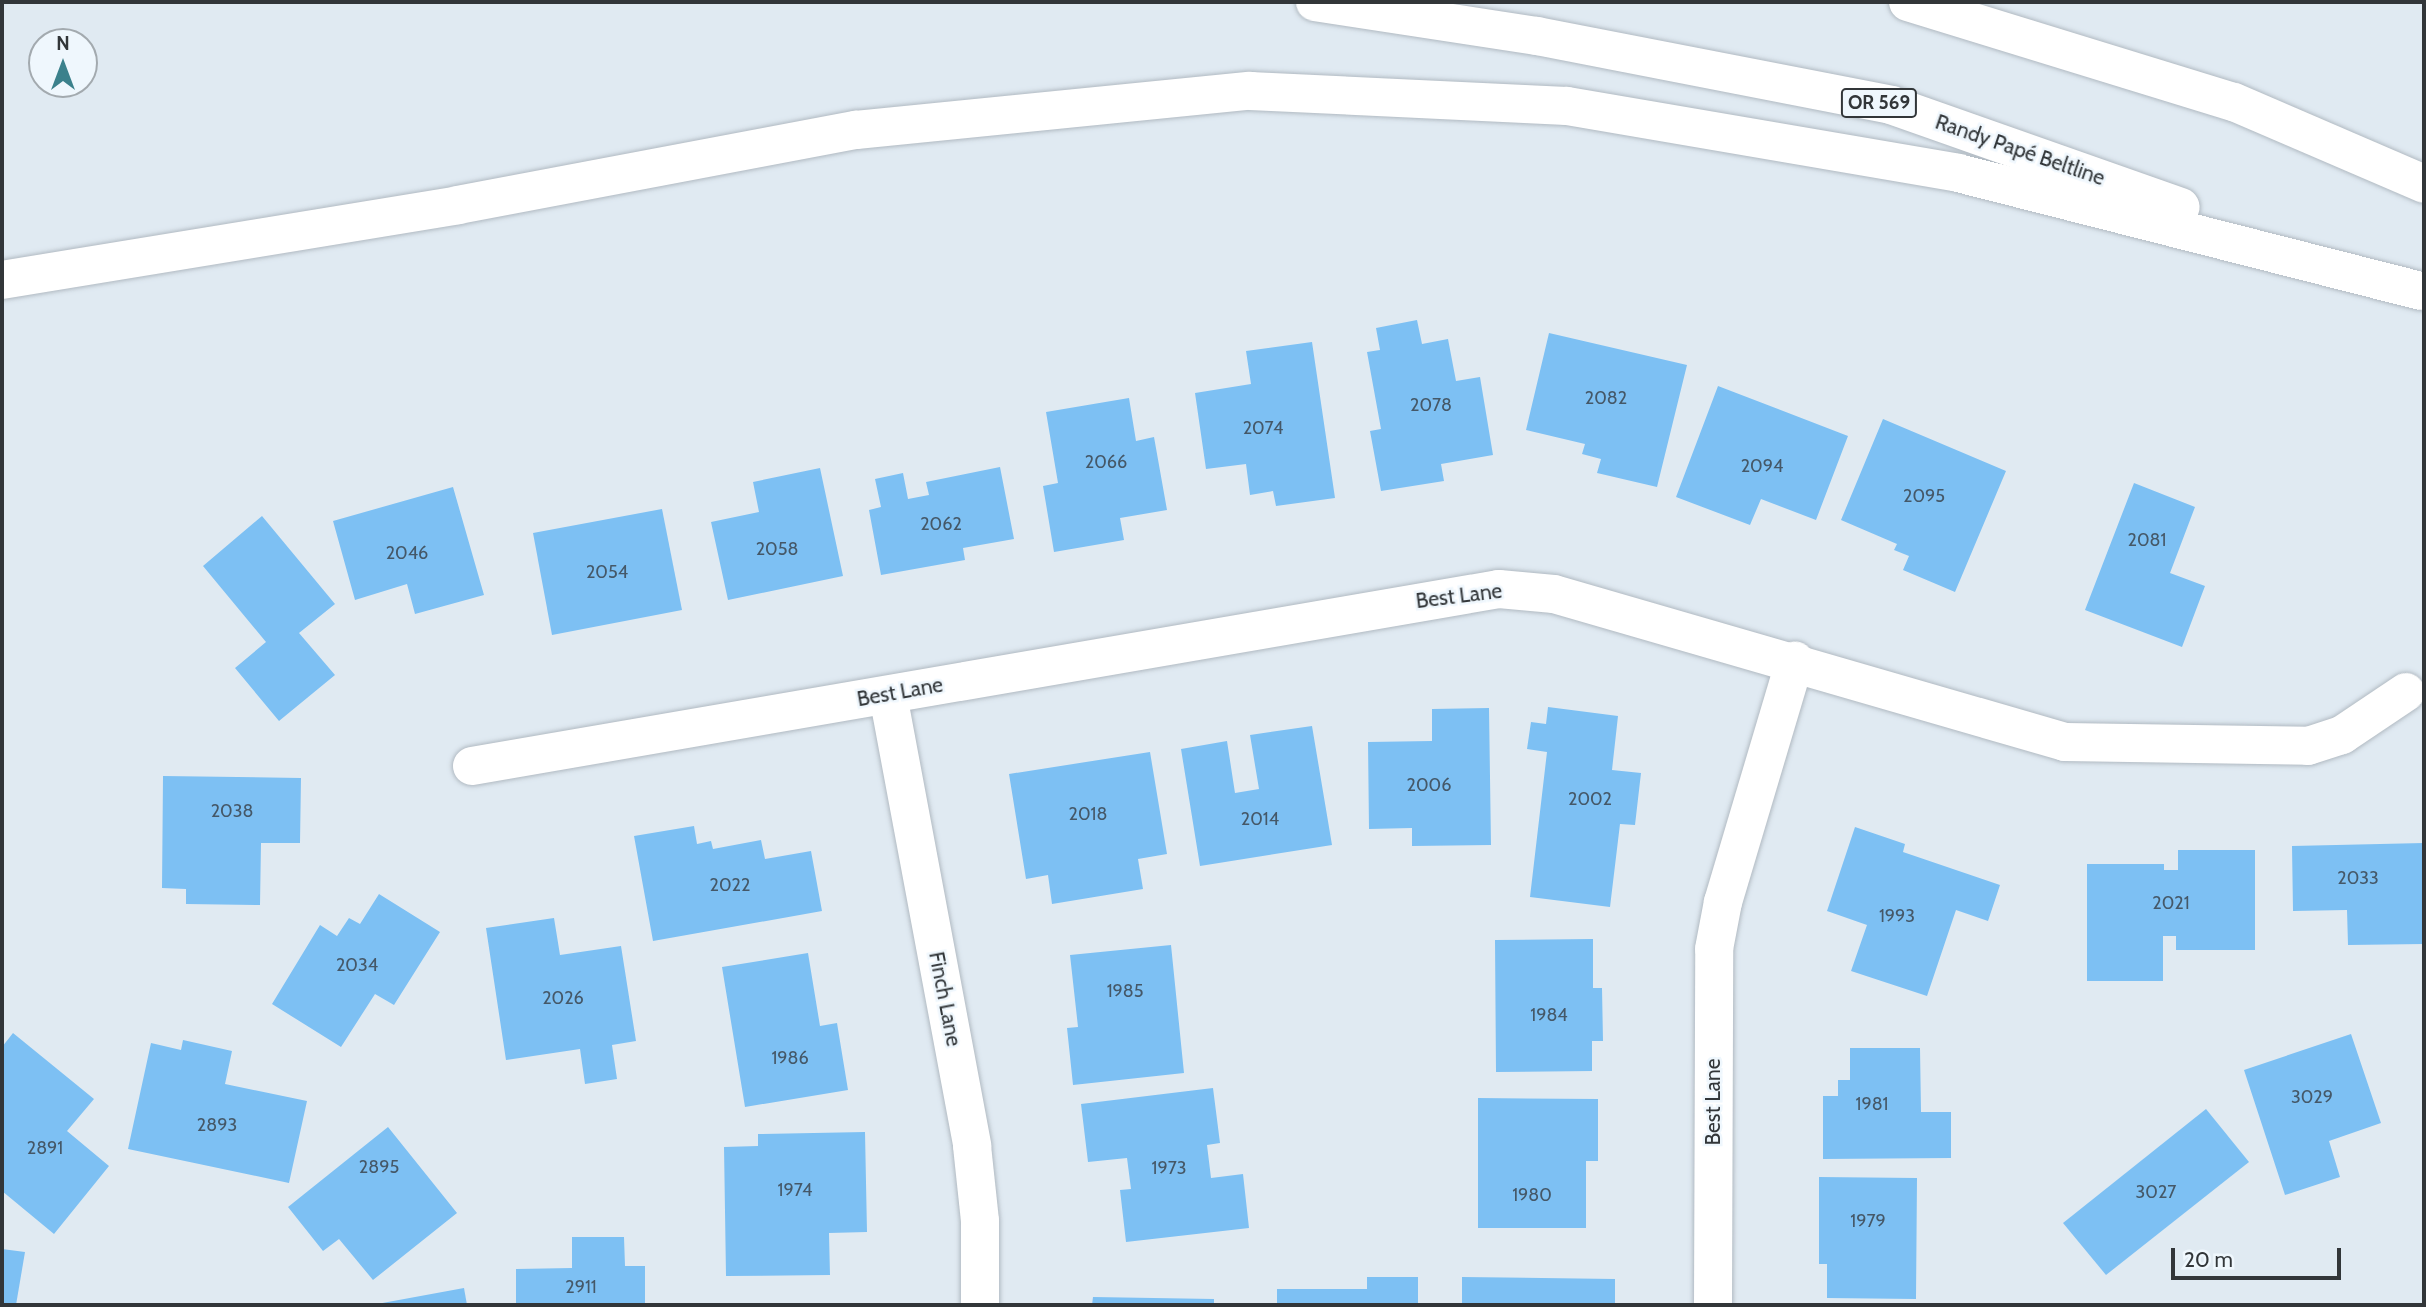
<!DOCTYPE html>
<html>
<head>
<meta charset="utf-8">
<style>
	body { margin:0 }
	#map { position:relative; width:2426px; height:1307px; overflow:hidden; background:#e0eaf2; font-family:Cabin,sans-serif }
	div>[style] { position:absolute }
	.building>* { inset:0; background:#7dc0f3 }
	.roads { filter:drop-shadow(0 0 2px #b1bac2) drop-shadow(0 0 2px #b1bac2) }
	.minor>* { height:38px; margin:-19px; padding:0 19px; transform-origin:19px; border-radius:19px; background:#fff }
	.motorway>* { height:38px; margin:-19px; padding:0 19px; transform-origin:19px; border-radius:19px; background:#fff }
	span { translate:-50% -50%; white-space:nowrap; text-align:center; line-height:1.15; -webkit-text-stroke:5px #eff7fd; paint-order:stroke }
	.number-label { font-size:18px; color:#455868 }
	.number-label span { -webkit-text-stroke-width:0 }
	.shield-label span { padding:2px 5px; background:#eff7fd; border:2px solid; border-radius:5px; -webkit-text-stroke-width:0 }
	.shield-label { font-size:19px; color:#323639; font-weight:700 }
	.street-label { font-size:21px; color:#323639 }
	.frame { position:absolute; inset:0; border:4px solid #323639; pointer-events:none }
	.north { position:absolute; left:28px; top:28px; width:70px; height:70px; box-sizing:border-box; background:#eff7fd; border:2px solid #a3aaaf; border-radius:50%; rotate:0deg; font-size:19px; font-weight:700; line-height:28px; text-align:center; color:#323639 }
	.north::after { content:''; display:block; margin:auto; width:24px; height:32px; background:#3b818c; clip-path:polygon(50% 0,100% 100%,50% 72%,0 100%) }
	.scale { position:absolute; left:2171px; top:1248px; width:170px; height:32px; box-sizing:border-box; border:4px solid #323639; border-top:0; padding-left:9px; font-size:21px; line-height:24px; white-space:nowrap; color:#323639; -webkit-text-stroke:5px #eff7fd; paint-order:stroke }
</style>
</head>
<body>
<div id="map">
	<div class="building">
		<div style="clip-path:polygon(1417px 320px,1422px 344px,1448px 339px,1456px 381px,1480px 377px,1493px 455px,1441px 464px,1444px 481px,1381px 491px,1370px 431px,1381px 429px,1367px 352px,1380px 350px,1376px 328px)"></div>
		<div style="clip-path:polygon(1549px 333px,1687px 365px,1657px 487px,1597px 473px,1601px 459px,1582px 454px,1585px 444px,1526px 430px)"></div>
		<div style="clip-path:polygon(1312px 342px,1335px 498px,1276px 506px,1273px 491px,1250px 495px,1246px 464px,1206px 469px,1195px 393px,1251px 384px,1246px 351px)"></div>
		<div style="clip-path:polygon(1718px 386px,1848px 436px,1816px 520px,1761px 499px,1750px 525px,1676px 497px)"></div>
		<div style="clip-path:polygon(1129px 398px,1136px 441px,1154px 437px,1167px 510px,1120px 518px,1124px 540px,1054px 552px,1043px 486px,1058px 483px,1046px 412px)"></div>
		<div style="clip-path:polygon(1883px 419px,2006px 471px,1955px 592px,1903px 570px,1909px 556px,1894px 550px,1897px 544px,1841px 520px)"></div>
		<div style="clip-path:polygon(1000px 467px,1014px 539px,963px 548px,965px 560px,881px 575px,869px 510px,881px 507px,875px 479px,903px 473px,908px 499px,929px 495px,926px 482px)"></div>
		<div style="clip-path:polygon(820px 468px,843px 576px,728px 600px,711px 522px,759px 512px,753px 482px)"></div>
		<div style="clip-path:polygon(2134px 483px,2195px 507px,2170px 573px,2205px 586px,2182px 647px,2085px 610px)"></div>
		<div style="clip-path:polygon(453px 487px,484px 595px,415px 614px,407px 584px,355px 600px,333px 521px)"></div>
		<div style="clip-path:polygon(662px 509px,682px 610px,552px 635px,533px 533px)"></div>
		<div style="clip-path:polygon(262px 516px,335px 604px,299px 633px,335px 675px,279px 721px,235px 668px,266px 642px,203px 566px)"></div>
		<div style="clip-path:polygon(1548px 707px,1618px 716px,1612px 770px,1641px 773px,1635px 825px,1620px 824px,1610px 907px,1530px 897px,1547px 752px,1527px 749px,1531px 722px,1546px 724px)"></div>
		<div style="clip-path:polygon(1489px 708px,1491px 845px,1412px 846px,1412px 828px,1369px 829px,1368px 742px,1432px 741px,1432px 709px)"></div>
		<div style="clip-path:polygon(1312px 726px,1332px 845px,1200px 866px,1181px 749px,1227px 741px,1235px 793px,1259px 789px,1250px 735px)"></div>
		<div style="clip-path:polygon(1150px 752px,1167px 854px,1138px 859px,1143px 889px,1052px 904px,1048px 875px,1026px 879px,1009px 774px)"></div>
		<div style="clip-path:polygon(163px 776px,301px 778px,300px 843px,261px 843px,260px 905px,186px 904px,186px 889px,162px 888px)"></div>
		<div style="clip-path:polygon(694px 826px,697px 844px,711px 841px,713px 849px,761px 840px,765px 859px,811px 851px,822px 911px,653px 941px,634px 836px)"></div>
		<div style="clip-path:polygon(1855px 827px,1905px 844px,1903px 852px,2000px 885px,1988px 921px,1956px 910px,1927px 996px,1851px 971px,1867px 925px,1827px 911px)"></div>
		<div style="clip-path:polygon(2424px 843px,2424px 944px,2348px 945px,2347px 910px,2293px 911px,2292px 846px)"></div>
		<div style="clip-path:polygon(2178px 850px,2255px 850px,2255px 950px,2176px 950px,2176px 936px,2163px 936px,2163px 981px,2087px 981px,2087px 864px,2164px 864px,2164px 870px,2178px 870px)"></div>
		<div style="clip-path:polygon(379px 894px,440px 932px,394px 1005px,375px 994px,341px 1047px,272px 1004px,320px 925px,337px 936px,349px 918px,360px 924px)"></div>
		<div style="clip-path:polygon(554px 918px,560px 955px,621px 946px,636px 1041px,612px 1045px,617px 1079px,585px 1084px,580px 1049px,506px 1060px,486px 928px)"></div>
		<div style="clip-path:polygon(1593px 939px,1593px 988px,1602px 988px,1603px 1041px,1592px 1041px,1592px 1071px,1496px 1072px,1495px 940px)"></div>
		<div style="clip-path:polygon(1171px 945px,1184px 1073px,1073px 1085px,1067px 1028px,1078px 1027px,1070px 955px)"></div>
		<div style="clip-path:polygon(808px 953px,820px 1026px,837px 1023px,848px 1090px,745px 1107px,722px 967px)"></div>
		<div style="clip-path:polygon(13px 1033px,94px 1099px,67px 1131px,109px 1166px,54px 1234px,2px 1191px,2px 1047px)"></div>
		<div style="clip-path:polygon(2351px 1034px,2381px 1123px,2329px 1141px,2340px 1177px,2285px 1195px,2244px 1070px)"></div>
		<div style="clip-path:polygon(183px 1040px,232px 1051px,225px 1084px,307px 1101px,289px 1183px,128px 1149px,151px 1043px,181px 1050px)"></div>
		<div style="clip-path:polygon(1850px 1048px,1920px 1048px,1921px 1112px,1951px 1112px,1951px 1158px,1823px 1159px,1823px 1096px,1838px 1096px,1838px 1080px,1850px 1080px)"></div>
		<div style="clip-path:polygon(1213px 1088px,1220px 1143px,1207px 1145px,1211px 1178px,1243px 1174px,1249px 1228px,1126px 1242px,1120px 1190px,1131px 1189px,1127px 1158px,1088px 1162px,1081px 1104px)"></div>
		<div style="clip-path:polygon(1478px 1098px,1598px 1099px,1598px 1161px,1586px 1161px,1586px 1228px,1478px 1228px)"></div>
		<div style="clip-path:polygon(2206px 1109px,2249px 1162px,2106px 1275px,2063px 1223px)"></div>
		<div style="clip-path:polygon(388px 1127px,457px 1213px,373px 1280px,339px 1239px,323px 1251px,288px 1207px)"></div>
		<div style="clip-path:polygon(865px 1132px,867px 1232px,829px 1233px,830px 1275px,726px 1276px,724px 1147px,758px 1146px,758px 1134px)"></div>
		<div style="clip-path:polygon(1819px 1177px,1917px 1178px,1916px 1299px,1827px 1298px,1827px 1264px,1819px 1264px)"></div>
		<div style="clip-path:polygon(572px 1237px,624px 1237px,625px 1266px,645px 1266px,645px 1305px,516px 1305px,516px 1269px,572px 1268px)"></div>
		<div style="clip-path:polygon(2px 1249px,25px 1252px,16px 1305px,2px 1305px)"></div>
		<div style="clip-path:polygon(1367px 1277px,1418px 1277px,1418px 1305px,1277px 1305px,1277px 1289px,1367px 1289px)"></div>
		<div style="clip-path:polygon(1462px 1277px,1615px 1279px,1615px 1305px,1462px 1305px)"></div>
		<div style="clip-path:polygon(464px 1288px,467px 1305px,377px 1305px,377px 1304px)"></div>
		<div style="clip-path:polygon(1093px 1297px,1214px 1299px,1214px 1305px,1092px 1305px)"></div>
	</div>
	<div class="roads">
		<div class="minor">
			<div style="left:888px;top:695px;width:459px;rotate:79.4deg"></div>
			<div style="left:972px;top:1146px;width:75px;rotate:83.9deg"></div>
			<div style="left:980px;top:1221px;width:84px;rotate:90deg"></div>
			<div style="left:472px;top:766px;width:1042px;rotate:-9.78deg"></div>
			<div style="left:1499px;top:589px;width:55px;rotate:5.2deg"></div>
			<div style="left:1554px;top:594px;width:532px;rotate:16.15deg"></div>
			<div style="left:2065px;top:742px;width:243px;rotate:0.9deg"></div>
			<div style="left:2308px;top:746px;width:36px;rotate:-18deg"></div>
			<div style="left:2342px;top:735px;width:77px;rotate:-33.9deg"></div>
			<div style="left:1713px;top:1305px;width:356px;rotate:-89.8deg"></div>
			<div style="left:1714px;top:949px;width:48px;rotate:-79.2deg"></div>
			<div style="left:1723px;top:902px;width:252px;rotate:-73.4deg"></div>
		</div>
		<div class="motorway">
			<div style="left:1315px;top:2px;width:225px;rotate:8.7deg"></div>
			<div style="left:1537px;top:36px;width:361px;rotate:11deg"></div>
			<div style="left:1891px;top:105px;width:307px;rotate:19.4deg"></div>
			<div style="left:1908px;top:2px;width:341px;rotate:17.1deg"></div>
			<div style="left:2234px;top:102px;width:207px;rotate:23.3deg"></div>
			<div style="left:2px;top:280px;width:462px;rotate:-9.3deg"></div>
			<div style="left:458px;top:205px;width:405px;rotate:-10.7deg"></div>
			<div style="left:856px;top:130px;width:396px;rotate:-5.7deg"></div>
			<div style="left:1250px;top:91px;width:317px;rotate:2.7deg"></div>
			<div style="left:1567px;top:106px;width:397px;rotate:9.7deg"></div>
			<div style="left:1958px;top:173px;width:478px;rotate:14.3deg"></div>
		</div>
	</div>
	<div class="number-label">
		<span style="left:1606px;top:398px">2082</span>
		<span style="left:1431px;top:405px">2078</span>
		<span style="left:1263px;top:428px">2074</span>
		<span style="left:1106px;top:462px">2066</span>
		<span style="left:1762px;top:466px">2094</span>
		<span style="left:1924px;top:496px">2095</span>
		<span style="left:941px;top:524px">2062</span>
		<span style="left:2147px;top:540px">2081</span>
		<span style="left:777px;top:549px">2058</span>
		<span style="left:407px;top:553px">2046</span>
		<span style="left:607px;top:572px">2054</span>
		<span style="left:1429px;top:785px">2006</span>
		<span style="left:1590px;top:799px">2002</span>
		<span style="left:232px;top:811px">2038</span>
		<span style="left:1088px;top:814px">2018</span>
		<span style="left:1260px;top:819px">2014</span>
		<span style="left:2358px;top:878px">2033</span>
		<span style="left:730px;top:885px">2022</span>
		<span style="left:2171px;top:903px">2021</span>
		<span style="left:1897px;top:916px">1993</span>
		<span style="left:357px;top:965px">2034</span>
		<span style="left:1125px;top:991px">1985</span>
		<span style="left:563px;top:998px">2026</span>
		<span style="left:1549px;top:1015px">1984</span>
		<span style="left:790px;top:1058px">1986</span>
		<span style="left:2312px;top:1097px">3029</span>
		<span style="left:1872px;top:1104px">1981</span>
		<span style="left:217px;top:1125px">2893</span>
		<span style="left:45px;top:1148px">2891</span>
		<span style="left:379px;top:1167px">2895</span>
		<span style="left:1169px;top:1168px">1973</span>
		<span style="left:795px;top:1190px">1974</span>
		<span style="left:2156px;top:1192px">3027</span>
		<span style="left:1532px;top:1195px">1980</span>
		<span style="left:1868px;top:1221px">1979</span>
		<span style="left:581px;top:1287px">2911</span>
	</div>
	<div class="shield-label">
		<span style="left:1879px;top:103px">OR 569</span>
	</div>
	<div class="street-label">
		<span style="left:2020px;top:150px;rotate:19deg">Randy Papé Beltline</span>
		<span style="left:1459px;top:596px;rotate:-7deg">Best Lane</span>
		<span style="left:900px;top:692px;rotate:-10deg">Best Lane</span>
		<span style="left:945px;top:999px;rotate:79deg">Finch Lane</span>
		<span style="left:1713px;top:1102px;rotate:-90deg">Best Lane</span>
	</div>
	<div class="frame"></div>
	<div class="north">N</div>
	<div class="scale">20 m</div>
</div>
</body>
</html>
